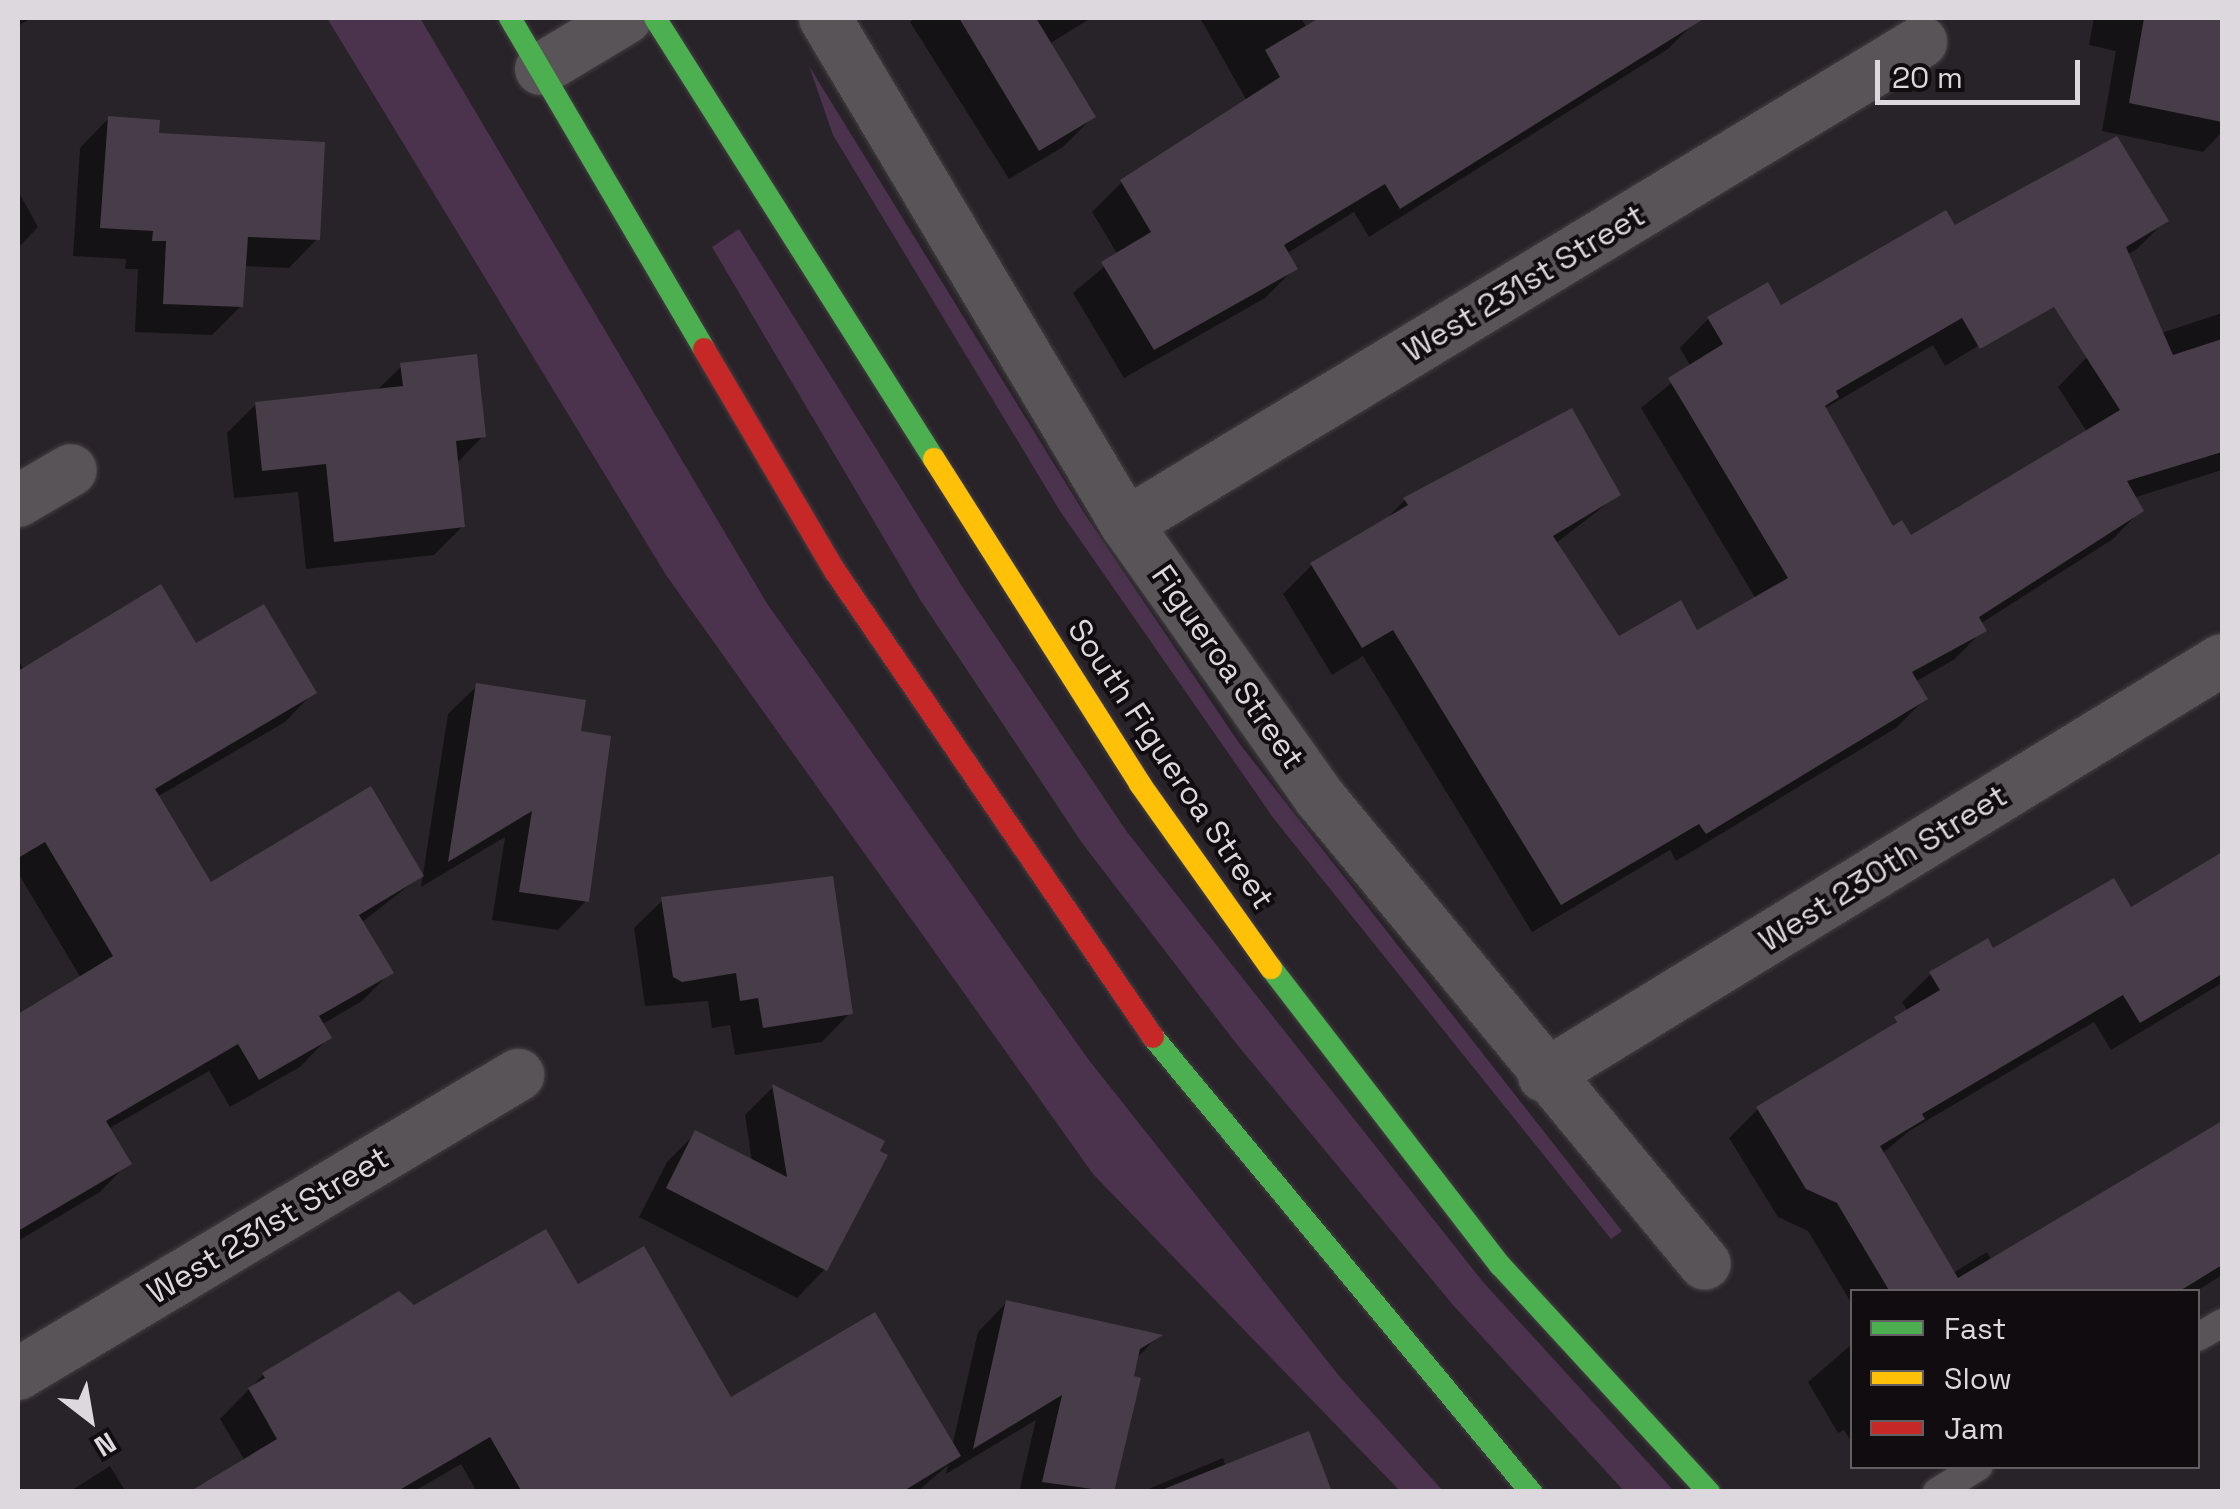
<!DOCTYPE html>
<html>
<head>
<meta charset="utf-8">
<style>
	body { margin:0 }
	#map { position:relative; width:2240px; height:1509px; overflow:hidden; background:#282328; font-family:"Space Grotesk",sans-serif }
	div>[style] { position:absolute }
	.green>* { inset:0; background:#4b324d }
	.shadow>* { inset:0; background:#0007 }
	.building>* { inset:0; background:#473d48 }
	.roads { filter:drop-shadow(0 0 2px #423e42) drop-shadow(0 0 2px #423e42) }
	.lane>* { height:28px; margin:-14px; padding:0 14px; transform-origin:14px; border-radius:14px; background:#585458 }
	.street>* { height:52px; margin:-26px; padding:0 26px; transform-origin:26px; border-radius:26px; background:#585458 }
	.fast>* { height:22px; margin:-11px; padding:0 11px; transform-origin:11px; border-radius:11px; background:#4caf50 }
	.slow>* { height:22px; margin:-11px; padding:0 11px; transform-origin:11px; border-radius:11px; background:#ffc107 }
	.jam>* { height:22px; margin:-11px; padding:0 11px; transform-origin:11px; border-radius:11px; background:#c62828 }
	span { translate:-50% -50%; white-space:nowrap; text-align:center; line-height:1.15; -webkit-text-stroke:8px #100c10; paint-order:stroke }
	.street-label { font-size:32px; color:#ddd8dd }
	.frame { position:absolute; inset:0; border:20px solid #ddd8dd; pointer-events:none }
	.legend { position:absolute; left:1850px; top:1289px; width:350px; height:180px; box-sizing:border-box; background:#100c10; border:2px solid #625e62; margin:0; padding:12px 18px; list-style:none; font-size:30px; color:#ddd8dd }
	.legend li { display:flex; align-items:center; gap:20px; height:50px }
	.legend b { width:50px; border:2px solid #625e62 }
	.north { position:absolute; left:40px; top:1369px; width:100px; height:100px; -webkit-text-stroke:8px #100c10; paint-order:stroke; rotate:149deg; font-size:28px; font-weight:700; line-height:40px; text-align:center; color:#ddd8dd }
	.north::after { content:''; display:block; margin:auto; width:35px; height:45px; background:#ddd8dd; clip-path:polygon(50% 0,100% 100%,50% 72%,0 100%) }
	.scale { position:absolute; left:1875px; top:60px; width:205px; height:45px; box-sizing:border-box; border:5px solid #ddd8dd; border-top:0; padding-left:12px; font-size:30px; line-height:35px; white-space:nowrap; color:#ddd8dd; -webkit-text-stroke:8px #100c10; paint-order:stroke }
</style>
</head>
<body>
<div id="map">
	<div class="green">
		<div style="clip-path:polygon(327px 18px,420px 18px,766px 602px,1088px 1059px,1340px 1377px,1443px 1491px,1400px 1491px,1093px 1174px,666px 575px)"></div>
		<div style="clip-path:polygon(809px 66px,1086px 516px,1239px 743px,1622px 1231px,1611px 1239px,1274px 819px,1060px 511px,833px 135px)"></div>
		<div style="clip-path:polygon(739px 229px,965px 591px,1127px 832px,1483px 1282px,1674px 1491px,1624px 1491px,1453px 1305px,1235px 1042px,1082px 843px,921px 601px,712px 247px)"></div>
	</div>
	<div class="shadow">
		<div style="clip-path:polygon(18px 18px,32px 18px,18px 26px)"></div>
		<div style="clip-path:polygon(915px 18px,1091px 18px,1049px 44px,1093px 117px,1063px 147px,1009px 179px,910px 22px)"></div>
		<div style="clip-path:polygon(1200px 18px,1301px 18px,1317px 44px,1360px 18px,1698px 19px,1668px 49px,1369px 237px,1354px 212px,1286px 254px,1295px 268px,1265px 298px,1124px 378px,1073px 293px,1118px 255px,1092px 212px,1122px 182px,1247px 101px)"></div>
		<div style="clip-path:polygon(2094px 18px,2222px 18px,2222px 132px,2203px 152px,2102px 131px,2116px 51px,2089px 45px)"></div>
		<div style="clip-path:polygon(108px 119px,156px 136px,317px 239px,289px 268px,244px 266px,241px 306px,212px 335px,135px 332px,138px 269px,125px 269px,126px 259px,73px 256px,80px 148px)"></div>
		<div style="clip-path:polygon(18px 191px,38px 227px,18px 248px)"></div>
		<div style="clip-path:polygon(2166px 220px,2137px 249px,1945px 366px,1933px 345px,1824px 409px,1892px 529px,1910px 539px,2087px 432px,2058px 387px,2086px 358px,2222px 313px,2222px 470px,2133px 498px,2141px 510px,2113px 539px,1980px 624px,1983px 630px,1955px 659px,1915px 682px,1925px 699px,1896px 728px,1676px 861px,1670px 850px,1532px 932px,1363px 656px,1332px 675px,1283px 594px,1312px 565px,1382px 523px,1405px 500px,1618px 495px,1555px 544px,1618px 639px,1696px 634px,1756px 599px,1641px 408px,1691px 367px,1680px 348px,1708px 319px,1780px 309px,1954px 228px)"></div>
		<div style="clip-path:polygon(402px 366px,483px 436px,456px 464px,463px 526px,434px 555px,306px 569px,298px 492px,234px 498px,227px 433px,256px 404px,376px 391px)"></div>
		<div style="clip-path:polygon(195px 646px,313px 693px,285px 722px,157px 797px,210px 885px,421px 876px,361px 923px,390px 973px,362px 1001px,321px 1025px,328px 1038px,300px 1067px,230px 1107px,209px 1071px,108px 1129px,128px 1163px,100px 1192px,18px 1241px,18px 1015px,81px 978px,18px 873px,18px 659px,24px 670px)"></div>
		<div style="clip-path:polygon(477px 686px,586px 901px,558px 930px,492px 920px,505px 837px,421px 887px,448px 714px)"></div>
		<div style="clip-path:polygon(2222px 857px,2222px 983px,2111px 1050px,2094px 1022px,1909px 1131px,1882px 1154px,1953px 1273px,1987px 1252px,1992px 1261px,2222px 1124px,2222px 1275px,2195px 1292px,1852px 1292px,1852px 1304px,1808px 1231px,1778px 1217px,1729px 1138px,1758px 1109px,1875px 1039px,1908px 1012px,1902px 1002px,1931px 974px,2131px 911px)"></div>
		<div style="clip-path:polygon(663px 900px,850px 1013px,822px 1042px,735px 1055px,730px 1025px,712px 1028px,708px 1001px,645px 1006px,634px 928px)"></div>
		<div style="clip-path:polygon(773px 1087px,825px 1269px,797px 1298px,639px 1217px,667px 1162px,696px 1133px,752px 1162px,745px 1115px)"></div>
		<div style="clip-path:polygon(577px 1288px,730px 1400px,952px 1447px,978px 1332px,1006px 1303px,1158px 1336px,1135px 1360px,1111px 1492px,1019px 1492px,1036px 1420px,946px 1474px,948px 1465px,917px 1492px,477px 1492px,461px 1464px,413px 1492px,194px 1492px,245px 1461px,220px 1419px,263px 1375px,414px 1308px)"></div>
		<div style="clip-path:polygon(1852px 1344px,1852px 1443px,1844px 1430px,1838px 1433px,1808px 1382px)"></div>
		<div style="clip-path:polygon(1223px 1458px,1226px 1467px,1329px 1492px,1141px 1492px)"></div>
		<div style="clip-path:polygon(110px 1466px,126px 1492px,69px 1492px)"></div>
	</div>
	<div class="building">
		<div style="clip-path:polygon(959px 18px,1036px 18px,1096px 117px,1039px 151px)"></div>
		<div style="clip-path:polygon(1319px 18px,1705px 18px,1400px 209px,1385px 184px,1284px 245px,1298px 269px,1154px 350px,1101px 262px,1151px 232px,1120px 180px,1280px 77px,1265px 50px)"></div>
		<div style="clip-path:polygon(2144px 18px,2222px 18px,2222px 122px,2129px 103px)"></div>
		<div style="clip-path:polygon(108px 116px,160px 120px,159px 133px,325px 142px,320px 240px,248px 237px,243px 307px,163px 304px,166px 241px,152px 241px,153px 231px,100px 228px)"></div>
		<div style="clip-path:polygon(evenodd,2117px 136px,2169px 221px,2126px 247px,2173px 355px,2222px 339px,2222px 452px,2127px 481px,2144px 511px,1979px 617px,1987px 631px,1912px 672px,1928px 699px,1706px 834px,1699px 824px,1561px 905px,1393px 630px,1362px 648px,1310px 563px,1408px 505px,1403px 498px,1572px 408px,1621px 495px,1553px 536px,1619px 636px,1681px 600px,1697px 630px,1788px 578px,1668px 378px,1723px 344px,1707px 317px,1768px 282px,1781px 305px,1946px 210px,1955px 225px,2117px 136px,2054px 307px,2120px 410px,1911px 535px,1902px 520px,1893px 526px,1825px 406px,1839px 397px,1836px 391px,1962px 318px,1980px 349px,2054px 307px)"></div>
		<div style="clip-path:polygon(477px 354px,486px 437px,456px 441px,465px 527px,334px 542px,326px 464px,262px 471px,255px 402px,403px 386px,400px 363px)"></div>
		<div style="clip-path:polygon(161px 584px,196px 643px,264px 604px,317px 693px,155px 789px,211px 882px,371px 786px,424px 876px,359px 915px,394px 973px,319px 1016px,332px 1038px,259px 1080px,238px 1044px,106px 1121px,132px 1164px,18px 1231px,18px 1014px,113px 956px,45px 842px,18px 858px,18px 671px)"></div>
		<div style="clip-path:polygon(476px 683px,586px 700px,581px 731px,611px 736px,589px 902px,519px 892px,532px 811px,448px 862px)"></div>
		<div style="clip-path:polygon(2222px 852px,2222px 974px,2140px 1023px,2123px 995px,1922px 1114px,1925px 1119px,1880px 1146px,1958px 1278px,2222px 1121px,2222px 1265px,2178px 1292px,1890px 1292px,1837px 1203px,1806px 1189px,1756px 1107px,1897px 1022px,1894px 1017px,1940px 990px,1929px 972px,1988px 938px,1993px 948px,2114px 878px,2131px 907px)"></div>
		<div style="clip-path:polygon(833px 876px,853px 1014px,763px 1028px,758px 998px,740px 1001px,736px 973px,682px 982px,673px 977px,661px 897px)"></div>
		<div style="clip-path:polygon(772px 1084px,885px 1141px,880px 1151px,888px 1155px,827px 1271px,666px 1188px,695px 1130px,787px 1177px)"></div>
		<div style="clip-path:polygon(546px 1229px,578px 1284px,644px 1246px,731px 1397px,875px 1312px,961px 1456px,902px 1492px,522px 1492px,490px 1437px,396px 1492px,189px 1492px,277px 1439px,248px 1388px,265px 1378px,262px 1373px,399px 1291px,414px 1305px)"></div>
		<div style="clip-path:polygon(1006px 1300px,1163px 1335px,1140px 1349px,1134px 1376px,1141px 1378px,1114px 1492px,1042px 1482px,1062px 1395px,973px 1449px)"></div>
		<div style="clip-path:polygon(1309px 1431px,1332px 1492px,1165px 1492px,1164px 1489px)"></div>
	</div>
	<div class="roads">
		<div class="lane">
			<div style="left:2198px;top:1337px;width:28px;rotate:-30deg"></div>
			<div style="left:1937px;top:1492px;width:49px;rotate:-31.8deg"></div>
		</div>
		<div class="street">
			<div style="left:825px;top:18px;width:589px;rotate:59.25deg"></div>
			<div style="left:1126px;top:524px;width:336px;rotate:54.7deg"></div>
			<div style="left:1320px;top:798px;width:604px;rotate:50.44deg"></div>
			<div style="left:541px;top:69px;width:99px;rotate:-31deg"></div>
			<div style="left:18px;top:501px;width:61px;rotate:-30.3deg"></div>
			<div style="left:1126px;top:524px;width:930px;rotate:-31.23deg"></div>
			<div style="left:1544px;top:1076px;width:795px;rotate:-31.53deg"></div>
			<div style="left:18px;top:1374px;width:583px;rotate:-30.88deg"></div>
		</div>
		<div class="fast">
			<div style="left:510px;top:18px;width:384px;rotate:59.6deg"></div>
			<div style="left:655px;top:18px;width:522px;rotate:57.68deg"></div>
			<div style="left:1271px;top:968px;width:375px;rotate:52.4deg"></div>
			<div style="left:1500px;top:1265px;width:309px;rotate:47.4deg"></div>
			<div style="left:1153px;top:1037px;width:592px;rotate:50.28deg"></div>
		</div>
		<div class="slow">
			<div style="left:934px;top:459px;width:385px;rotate:57.6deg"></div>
			<div style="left:1140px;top:784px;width:226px;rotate:54.6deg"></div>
		</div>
		<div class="jam">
			<div style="left:704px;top:349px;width:258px;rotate:59.5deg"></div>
			<div style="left:835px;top:571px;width:564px;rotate:55.69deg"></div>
		</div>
	</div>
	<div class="street-label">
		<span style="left:1524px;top:283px;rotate:-31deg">West 231st Street</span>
		<span style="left:1228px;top:667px;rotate:55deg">Figueroa Street</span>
		<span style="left:1171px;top:764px;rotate:56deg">South Figueroa Street</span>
		<span style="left:1883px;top:868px;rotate:-32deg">West 230th Street</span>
		<span style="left:268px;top:1225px;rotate:-31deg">West 231st Street</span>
	</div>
	<div class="frame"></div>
	<ul class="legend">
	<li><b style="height:12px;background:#4caf50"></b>Fast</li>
	<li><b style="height:12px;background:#ffc107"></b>Slow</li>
	<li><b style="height:12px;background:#c62828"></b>Jam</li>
	</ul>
	<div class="north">N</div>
	<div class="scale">20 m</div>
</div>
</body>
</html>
